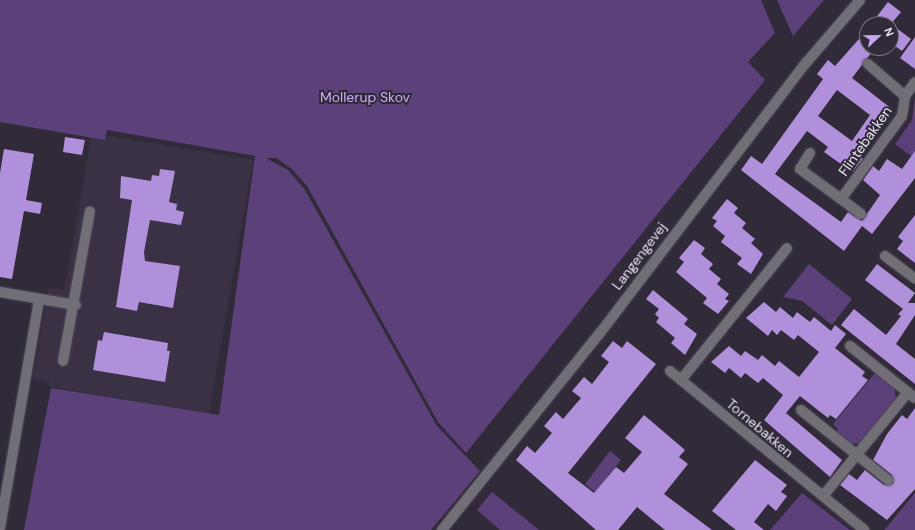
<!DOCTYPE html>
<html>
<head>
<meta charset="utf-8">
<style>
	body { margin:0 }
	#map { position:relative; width:915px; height:530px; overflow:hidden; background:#302a39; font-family:"DM Sans",sans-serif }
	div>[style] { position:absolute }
	.built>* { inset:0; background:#3a3145 }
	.green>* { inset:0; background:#5b407a }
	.building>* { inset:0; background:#b190db }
	.roads { filter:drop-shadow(0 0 1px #4e4856) drop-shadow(0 0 1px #4e4856) }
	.minor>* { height:10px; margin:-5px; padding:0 5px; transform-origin:5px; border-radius:5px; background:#716e75 }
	span { translate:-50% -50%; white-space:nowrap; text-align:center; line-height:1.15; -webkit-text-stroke:4px #302a39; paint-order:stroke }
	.park-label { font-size:14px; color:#d0aefc }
	.street-label { font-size:14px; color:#e9e5ef }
	.north { position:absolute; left:859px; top:16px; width:40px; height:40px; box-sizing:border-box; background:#302a39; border:1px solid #7a7582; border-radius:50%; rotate:68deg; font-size:11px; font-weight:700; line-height:16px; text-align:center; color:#e9e5ef }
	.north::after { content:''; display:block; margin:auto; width:14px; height:18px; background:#c6a6f0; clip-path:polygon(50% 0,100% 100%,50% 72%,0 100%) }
</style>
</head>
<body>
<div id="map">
	<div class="built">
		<div style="clip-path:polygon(92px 133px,253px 160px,209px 415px,48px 386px,49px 382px,33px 379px,49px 288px,64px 290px)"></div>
	</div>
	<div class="green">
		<div style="clip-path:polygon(0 0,761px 0,775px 33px,748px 62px,765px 80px,466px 453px,438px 422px,307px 186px,292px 169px,276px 158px,266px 158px,288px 170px,305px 190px,437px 426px,480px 471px,431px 530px,24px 530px,51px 388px,219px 415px,255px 156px,107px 130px,105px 140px,0 122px)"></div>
		<div style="clip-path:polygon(777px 0,824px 0,793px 36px)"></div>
		<div style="clip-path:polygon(915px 97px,915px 159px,895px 144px,912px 120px)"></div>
		<div style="clip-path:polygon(809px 264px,852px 299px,832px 325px,802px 301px,783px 297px)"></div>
		<div style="clip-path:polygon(875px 373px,894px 387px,896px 398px,861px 443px,850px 444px,836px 433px,838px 429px,833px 424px)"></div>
		<div style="clip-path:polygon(610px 451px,621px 460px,595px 492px,585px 484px)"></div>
		<div style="clip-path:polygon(492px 492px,539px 530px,500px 530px,477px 510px)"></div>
		<div style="clip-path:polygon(802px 493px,850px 530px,770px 530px)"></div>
		<div style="clip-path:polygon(915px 493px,915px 530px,884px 530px,885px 529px)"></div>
	</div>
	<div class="building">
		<div style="clip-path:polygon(888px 2px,901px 12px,891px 24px,911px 39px,902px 51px,891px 43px,891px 24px,871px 24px)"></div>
		<div style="clip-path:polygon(evenodd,867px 30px,867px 48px,875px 48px,852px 78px,892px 109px,859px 156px,863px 159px,852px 172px,824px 152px,828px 147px,807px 131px,775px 174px,841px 222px,848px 212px,862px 221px,880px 195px,863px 180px,873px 166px,879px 171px,887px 159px,902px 169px,915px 151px,915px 178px,872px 234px,862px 226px,844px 251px,741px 170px,751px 156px,762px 164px,823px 79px,817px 74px,828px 60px,835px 66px,867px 30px,837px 90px,870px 115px,852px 141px,818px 116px,837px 90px)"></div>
		<div style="clip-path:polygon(915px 37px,915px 69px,900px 58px)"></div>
		<div style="clip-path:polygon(65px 137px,85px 140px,82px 155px,63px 152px)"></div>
		<div style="clip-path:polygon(4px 149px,34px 154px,26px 200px,42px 203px,40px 214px,24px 211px,12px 279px,0 277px,0 173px)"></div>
		<div style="clip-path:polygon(160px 169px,175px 171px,169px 202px,177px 204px,176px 210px,184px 212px,181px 225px,150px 220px,144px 252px,145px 261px,180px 266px,173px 308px,139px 302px,137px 311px,116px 307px,132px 200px,120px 198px,121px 176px,151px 181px,152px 175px,159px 176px)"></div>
		<div style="clip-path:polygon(727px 199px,738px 208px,734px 213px,746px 223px,742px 228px,755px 239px,751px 243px,763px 254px,751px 274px,737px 264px,742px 258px,721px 242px,725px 236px,713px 226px,717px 221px,712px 218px)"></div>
		<div style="clip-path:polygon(915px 215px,915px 263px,897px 249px,903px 241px,898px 237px)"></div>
		<div style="clip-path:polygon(694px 240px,705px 248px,701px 254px,713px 264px,709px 269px,721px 279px,717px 284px,729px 294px,725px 299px,729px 301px,718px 314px,703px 303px,707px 298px,676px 272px,684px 262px,679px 258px)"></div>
		<div style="clip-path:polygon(877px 264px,915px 293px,908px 303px,915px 303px,915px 315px,896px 344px,915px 359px,915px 384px,841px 325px,854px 309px,886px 335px,901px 316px,898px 314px,903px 309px,865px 280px)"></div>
		<div style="clip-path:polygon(653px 290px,688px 319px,684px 324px,697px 334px,685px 355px,671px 343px,675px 338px,656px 322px,659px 318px,655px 314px,659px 309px,646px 299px)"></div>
		<div style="clip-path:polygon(764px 302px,776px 312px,780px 307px,793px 318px,797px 312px,810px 322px,814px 317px,831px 331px,835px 325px,846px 334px,835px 348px,865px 372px,862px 376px,868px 380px,836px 419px,830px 415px,828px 418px,800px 396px,786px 413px,842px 460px,830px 477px,764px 420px,783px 395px,763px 378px,758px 383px,745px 373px,741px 378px,729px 368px,725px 373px,711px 362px,729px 346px,741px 356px,745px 351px,758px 360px,762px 355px,775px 366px,779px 361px,799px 377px,819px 352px,798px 335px,794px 340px,781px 330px,777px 335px,772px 330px,768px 336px,746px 318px)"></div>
		<div style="clip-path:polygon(104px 332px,168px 343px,167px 351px,170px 351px,165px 382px,93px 370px,98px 340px,102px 341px)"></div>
		<div style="clip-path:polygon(613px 341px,622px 348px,627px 341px,656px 364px,568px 473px,594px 493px,616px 467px,624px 473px,642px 452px,625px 438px,644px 415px,685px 450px,679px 457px,688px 464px,664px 494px,712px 530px,665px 530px,637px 507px,618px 530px,596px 530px,516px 460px,527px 446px,535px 453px,552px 433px,544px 426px,556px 412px,563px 419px,581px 398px,572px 391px,584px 377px,592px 384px,609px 362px,601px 356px)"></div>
		<div style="clip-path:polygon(915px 408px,915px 489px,887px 520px,840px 485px,849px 474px,857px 480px,865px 470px,884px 485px,893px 484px,892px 475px,873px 460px,887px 434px,902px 415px,907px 419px)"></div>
		<div style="clip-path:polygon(755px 460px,787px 485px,781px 492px,787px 496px,776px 511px,768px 504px,754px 522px,764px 530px,736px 530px,712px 511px)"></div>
	</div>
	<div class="roads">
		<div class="minor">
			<div style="left:868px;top:64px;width:49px;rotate:40.9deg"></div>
			<div style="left:810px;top:153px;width:19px;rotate:122deg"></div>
			<div style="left:800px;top:169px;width:51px;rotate:36.2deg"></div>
			<div style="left:861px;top:214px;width:25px;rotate:-143deg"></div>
			<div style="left:841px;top:199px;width:103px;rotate:-53.7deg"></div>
			<div style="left:902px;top:116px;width:20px;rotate:-81deg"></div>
			<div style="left:905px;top:96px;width:17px;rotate:-54deg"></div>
			<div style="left:885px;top:256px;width:38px;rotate:37deg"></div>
			<div style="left:0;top:292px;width:77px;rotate:9.7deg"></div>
			<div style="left:850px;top:346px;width:83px;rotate:38.7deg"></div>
			<div style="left:63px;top:361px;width:152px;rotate:-79.8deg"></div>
			<div style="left:670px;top:371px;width:251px;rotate:39.3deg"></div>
			<div style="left:681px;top:380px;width:169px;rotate:-51.2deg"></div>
			<div style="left:801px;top:410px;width:112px;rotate:38.8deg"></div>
			<div style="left:823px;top:496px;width:134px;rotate:-50.7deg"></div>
			<div style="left:0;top:528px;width:232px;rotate:-80.3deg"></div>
			<div style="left:442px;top:530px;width:253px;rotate:-51.3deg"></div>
			<div style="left:600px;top:333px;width:340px;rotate:-52.7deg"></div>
			<div style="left:806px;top:63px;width:83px;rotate:-49.4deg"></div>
		</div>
	</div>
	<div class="park-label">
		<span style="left:365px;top:97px">Mollerup Skov</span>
	</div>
	<div class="street-label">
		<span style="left:865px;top:141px;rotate:-55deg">Flintebakken</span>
		<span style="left:639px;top:256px;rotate:-53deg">Langengevej</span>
		<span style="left:760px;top:428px;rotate:40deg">Tornebakken</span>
	</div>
	<div class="north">N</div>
</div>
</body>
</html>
